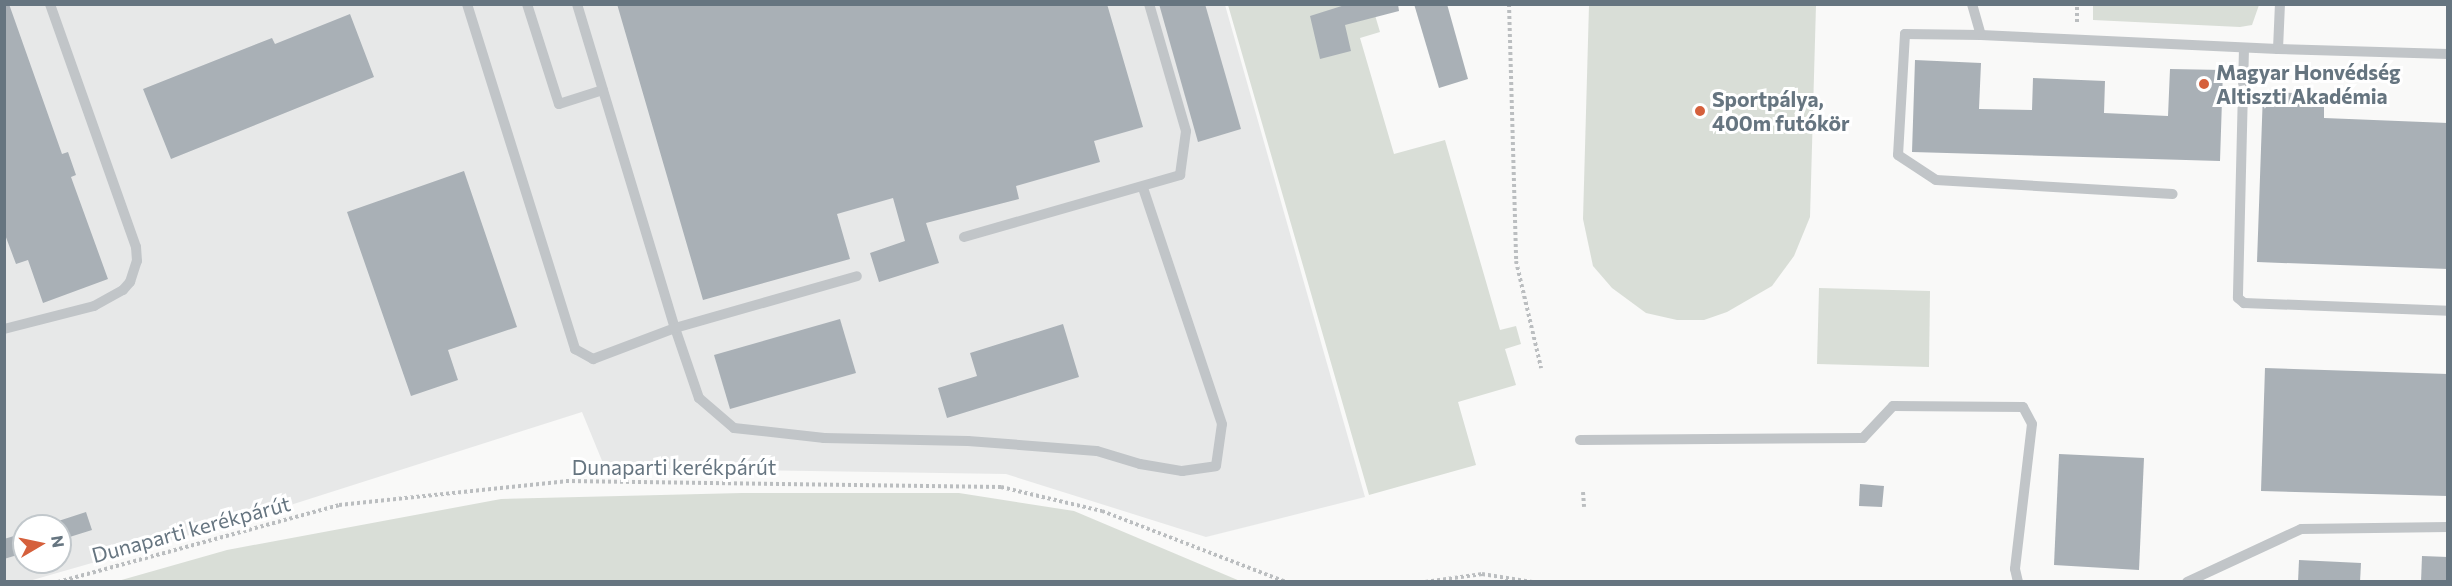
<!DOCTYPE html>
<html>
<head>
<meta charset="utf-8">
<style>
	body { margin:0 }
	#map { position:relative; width:2452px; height:586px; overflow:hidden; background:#f9f9f8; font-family:Commissioner,sans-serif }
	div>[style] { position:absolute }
	.built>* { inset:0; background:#e7e8e8 }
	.green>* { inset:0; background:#d9ded7 }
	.building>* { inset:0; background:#a9b0b6 }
	.path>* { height:4px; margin-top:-2px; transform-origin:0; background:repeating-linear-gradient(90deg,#bbbec0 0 3px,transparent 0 6px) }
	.service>* { height:10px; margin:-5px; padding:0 5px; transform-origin:5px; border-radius:5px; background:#c1c5c8 }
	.dots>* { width:16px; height:16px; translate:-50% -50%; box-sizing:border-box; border:3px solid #fff; border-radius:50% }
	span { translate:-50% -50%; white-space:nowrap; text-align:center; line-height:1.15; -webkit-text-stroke:6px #fff; paint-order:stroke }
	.poi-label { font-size:21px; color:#667580; font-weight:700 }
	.left { translate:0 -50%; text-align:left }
	.street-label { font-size:21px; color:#667580 }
	.frame { position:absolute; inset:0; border:6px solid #667580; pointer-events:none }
	.north { position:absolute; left:12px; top:514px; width:60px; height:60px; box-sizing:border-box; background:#fff; border:2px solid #c2c8cc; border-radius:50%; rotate:81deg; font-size:16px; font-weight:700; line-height:24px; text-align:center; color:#667580 }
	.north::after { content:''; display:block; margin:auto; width:21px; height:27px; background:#d5603c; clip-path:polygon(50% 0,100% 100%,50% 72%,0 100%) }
</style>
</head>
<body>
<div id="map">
	<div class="built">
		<div style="clip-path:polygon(evenodd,4px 5px,1225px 5px,1365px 497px,1206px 537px,1006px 474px,605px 468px,582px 412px,256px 516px,29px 581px,5px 581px,4px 5px,24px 526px,60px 526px,60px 562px,24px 562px,24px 526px)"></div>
	</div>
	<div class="green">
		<div style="clip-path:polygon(1228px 5px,1372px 5px,1380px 32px,1360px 38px,1394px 154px,1445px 140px,1500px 330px,1516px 326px,1521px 344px,1505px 349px,1516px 385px,1458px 402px,1476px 465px,1369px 495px)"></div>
		<div style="clip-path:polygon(1589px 5px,1816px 5px,1810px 217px,1794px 256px,1772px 286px,1727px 312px,1704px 320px,1677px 320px,1646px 313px,1612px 288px,1593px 266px,1583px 219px)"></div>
		<div style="clip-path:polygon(2093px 5px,2093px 4px,2259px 5px,2252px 25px,2240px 27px,2093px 20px)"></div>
		<div style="clip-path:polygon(1819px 288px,1930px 291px,1929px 367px,1817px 364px)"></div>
		<div style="clip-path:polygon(742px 493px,959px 493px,1074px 511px,1240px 581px,118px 581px,227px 550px,501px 499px)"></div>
	</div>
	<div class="building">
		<div style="clip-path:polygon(4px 4px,9px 4px,62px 154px,68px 152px,76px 175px,71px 177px,108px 279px,43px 303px,28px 260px,16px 264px,4px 232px)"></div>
		<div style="clip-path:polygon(617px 4px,1107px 4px,1143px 127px,1094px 141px,1100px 162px,1016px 186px,1019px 199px,926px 223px,939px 263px,879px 282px,870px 253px,905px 241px,893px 198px,837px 214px,850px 259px,703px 300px)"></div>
		<div style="clip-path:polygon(1159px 4px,1205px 4px,1241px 129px,1198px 142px)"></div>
		<div style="clip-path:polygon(1348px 4px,1398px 4px,1399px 11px,1345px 25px,1351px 51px,1320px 59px,1310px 16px)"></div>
		<div style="clip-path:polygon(1414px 4px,1447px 4px,1468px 79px,1439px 88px)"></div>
		<div style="clip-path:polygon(350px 14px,374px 77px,171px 159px,143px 89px,272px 38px,275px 44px)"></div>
		<div style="clip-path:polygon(1915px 60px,1981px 63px,1979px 109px,2032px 110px,2033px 78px,2105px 81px,2104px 113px,2168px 116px,2170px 69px,2223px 70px,2220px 161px,1912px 152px)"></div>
		<div style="clip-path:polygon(2263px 92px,2324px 94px,2324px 118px,2448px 123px,2448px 269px,2257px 262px)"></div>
		<div style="clip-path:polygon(464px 171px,517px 327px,448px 350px,458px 380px,411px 396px,347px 212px)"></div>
		<div style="clip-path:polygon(840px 319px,856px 373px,730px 409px,714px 355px)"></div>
		<div style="clip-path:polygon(1063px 324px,1079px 377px,947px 418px,938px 388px,977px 376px,970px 353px)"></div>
		<div style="clip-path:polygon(2265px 368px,2448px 374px,2448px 496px,2261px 491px)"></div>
		<div style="clip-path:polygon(2059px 454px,2144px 458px,2139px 570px,2054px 565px)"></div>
		<div style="clip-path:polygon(1860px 484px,1884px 486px,1882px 507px,1859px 506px)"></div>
		<div style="clip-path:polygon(86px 512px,92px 530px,60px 540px,60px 526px,43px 526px)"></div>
		<div style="clip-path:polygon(24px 533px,24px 553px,4px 559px,4px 539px)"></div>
		<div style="clip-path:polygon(2422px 556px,2448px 557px,2448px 582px,2421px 582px)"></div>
		<div style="clip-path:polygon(2299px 560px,2361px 563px,2360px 582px,2298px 582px)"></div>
	</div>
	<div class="path">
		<div style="left:1509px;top:4px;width:257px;rotate:88.4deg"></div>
		<div style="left:1516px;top:261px;width:110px;rotate:76.8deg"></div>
		<div style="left:2077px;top:22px;width:18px;rotate:-90deg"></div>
		<div style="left:1583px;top:492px;width:15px;rotate:86deg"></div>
		<div style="left:58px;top:582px;width:291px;rotate:-15.3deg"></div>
		<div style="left:339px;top:505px;width:228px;rotate:-6deg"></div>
		<div style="left:566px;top:481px;width:435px;rotate:0.8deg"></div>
		<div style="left:1001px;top:487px;width:104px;rotate:13.4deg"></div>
		<div style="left:1102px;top:511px;width:197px;rotate:21.1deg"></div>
		<div style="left:1425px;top:582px;width:58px;rotate:-8deg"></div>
		<div style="left:1482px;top:574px;width:51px;rotate:9.1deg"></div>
	</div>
	<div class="service">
		<div style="left:467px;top:4px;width:362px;rotate:72.6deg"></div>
		<div style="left:575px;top:349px;width:21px;rotate:29deg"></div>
		<div style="left:593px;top:359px;width:88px;rotate:-20.7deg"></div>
		<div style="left:675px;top:328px;width:74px;rotate:71.1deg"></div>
		<div style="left:699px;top:398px;width:46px;rotate:40.6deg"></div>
		<div style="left:734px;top:428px;width:91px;rotate:6.3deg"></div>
		<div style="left:824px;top:438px;width:144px;rotate:1.2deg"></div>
		<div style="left:968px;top:441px;width:129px;rotate:4.4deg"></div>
		<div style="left:1097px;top:451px;width:45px;rotate:16.8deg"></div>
		<div style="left:1140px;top:464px;width:43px;rotate:9.5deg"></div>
		<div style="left:1182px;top:471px;width:34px;rotate:-8deg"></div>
		<div style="left:1216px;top:466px;width:42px;rotate:-81.9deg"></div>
		<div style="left:1222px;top:424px;width:249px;rotate:-108.5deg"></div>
		<div style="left:527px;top:4px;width:105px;rotate:72.3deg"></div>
		<div style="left:559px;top:104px;width:46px;rotate:-17.7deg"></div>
		<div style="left:577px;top:4px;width:338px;rotate:73.2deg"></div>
		<div style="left:675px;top:328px;width:189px;rotate:-15.9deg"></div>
		<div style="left:1972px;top:4px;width:32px;rotate:74deg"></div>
		<div style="left:1981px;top:35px;width:297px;rotate:2.7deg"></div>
		<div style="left:2278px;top:49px;width:45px;rotate:-87.5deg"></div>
		<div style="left:1981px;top:35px;width:76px;rotate:-179.2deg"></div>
		<div style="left:1905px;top:34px;width:121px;rotate:93.3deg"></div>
		<div style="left:1898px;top:155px;width:45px;rotate:33.3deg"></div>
		<div style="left:1936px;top:180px;width:237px;rotate:3.4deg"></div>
		<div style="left:2244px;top:48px;width:250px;rotate:91.4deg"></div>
		<div style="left:2238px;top:298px;width:8px;rotate:40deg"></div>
		<div style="left:2244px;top:303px;width:204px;rotate:2.2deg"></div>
		<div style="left:2278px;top:49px;width:170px;rotate:1.7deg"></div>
		<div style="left:964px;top:237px;width:225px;rotate:-16deg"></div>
		<div style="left:1180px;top:175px;width:44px;rotate:-82.2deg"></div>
		<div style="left:1186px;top:131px;width:132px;rotate:-106.2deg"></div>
		<div style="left:4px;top:329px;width:93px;rotate:-14.3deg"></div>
		<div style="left:94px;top:306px;width:33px;rotate:-29deg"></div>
		<div style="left:123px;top:290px;width:11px;rotate:-49deg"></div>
		<div style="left:130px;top:282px;width:22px;rotate:-72deg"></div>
		<div style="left:137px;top:261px;width:14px;rotate:-94deg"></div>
		<div style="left:136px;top:247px;width:258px;rotate:-109.5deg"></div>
		<div style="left:1580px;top:440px;width:283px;rotate:-0.4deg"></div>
		<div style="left:1863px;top:438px;width:44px;rotate:-46.8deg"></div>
		<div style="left:1893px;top:406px;width:130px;rotate:0.4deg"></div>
		<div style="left:2023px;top:407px;width:19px;rotate:62deg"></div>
		<div style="left:2032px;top:424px;width:146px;rotate:96.7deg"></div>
		<div style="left:2015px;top:569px;width:13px;rotate:77deg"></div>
		<div style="left:2187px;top:582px;width:126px;rotate:-24.9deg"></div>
		<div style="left:2301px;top:529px;width:147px;rotate:-0.8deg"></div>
	</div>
	<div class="dots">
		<div style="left:2204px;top:84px;background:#d5603c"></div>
		<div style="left:1700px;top:111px;background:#d5603c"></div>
	</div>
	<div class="poi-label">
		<span class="left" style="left:2216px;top:84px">Magyar Honvédség<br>Altiszti Akadémia</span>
		<span class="left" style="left:1712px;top:111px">Sportpálya,<br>400m futókör</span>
	</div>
	<div class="street-label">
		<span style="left:674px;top:467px">Dunaparti kerékpárút</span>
		<span style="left:191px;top:529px;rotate:-15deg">Dunaparti kerékpárút</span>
	</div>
	<div class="frame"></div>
	<div class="north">N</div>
</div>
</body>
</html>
